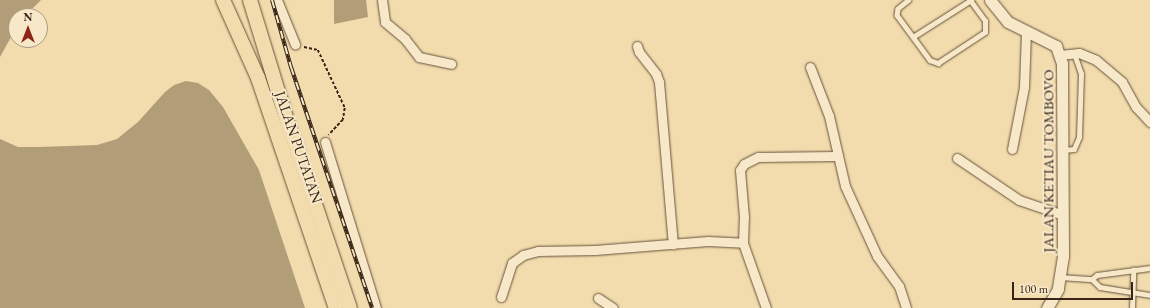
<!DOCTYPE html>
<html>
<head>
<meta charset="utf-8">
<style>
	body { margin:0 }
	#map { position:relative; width:1150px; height:308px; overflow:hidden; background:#f2dbac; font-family:"EB Garamond",serif }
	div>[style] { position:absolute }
	.water>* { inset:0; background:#b29d79 }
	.path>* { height:1.5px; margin-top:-0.75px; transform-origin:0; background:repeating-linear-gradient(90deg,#372417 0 3px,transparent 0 5px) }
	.roads { filter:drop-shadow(0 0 1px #66523c) drop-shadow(0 0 1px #66523c) }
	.service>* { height:4.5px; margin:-2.25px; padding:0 2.25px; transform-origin:2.25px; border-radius:2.25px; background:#f7e8c9 }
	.minor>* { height:9px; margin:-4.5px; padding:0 4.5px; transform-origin:4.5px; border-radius:4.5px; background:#f7e8c9 }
	.tertiary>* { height:11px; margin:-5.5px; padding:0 5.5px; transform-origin:5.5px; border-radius:5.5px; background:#f7e8c9 }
	.trunk>* { height:14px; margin:-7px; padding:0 7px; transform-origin:7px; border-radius:7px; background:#f2dbac }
	.rail>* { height:4px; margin-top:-2px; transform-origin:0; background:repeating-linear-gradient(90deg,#f7e8c9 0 8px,#372417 0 16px); box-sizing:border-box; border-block:1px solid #372417 }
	span { translate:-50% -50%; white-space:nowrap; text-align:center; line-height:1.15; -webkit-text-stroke:4px #f7e8c9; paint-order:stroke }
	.street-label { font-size:15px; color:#372417 }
	.north { position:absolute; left:8px; top:8px; width:40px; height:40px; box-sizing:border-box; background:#f7e8c9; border:1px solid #aa9a82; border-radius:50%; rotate:0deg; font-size:11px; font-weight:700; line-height:16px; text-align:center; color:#372417 }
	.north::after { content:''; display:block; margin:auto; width:14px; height:18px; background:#8f2418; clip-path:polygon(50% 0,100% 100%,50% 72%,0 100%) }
	.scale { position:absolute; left:1012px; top:282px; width:121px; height:18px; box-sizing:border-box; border:2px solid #372417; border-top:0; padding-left:5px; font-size:12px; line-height:14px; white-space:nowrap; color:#372417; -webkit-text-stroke:3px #f7e8c9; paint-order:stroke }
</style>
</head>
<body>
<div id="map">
	<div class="water">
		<div style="clip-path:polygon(0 0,41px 0,25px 16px,16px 16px,16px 28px,0 57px)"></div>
		<div style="clip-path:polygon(334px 0,366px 0,368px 17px,334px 24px)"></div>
		<div style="clip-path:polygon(186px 81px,198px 83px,209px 90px,223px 107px,259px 170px,305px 308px,0 308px,0 139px,18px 147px,39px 147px,97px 145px,117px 139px,138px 122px,165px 92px,174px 85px)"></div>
	</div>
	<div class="path">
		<div style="left:304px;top:47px;width:14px;rotate:12deg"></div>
		<div style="left:318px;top:50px;width:64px;rotate:65deg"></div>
		<div style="left:345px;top:108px;width:12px;rotate:99deg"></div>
		<div style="left:343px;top:120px;width:21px;rotate:133deg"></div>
	</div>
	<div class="roads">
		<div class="service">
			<div style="left:909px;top:0;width:14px;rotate:141deg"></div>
			<div style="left:898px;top:9px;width:6px;rotate:99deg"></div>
			<div style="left:897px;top:15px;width:56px;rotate:53.7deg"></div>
			<div style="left:930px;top:60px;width:9px;rotate:21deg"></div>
			<div style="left:938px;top:63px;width:56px;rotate:-33.4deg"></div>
			<div style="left:985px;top:32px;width:11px;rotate:-90deg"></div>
			<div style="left:985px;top:21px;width:26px;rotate:-126deg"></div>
			<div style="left:913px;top:37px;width:69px;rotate:-32.5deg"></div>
			<div style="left:1063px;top:150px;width:11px;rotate:-5deg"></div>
			<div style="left:1074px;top:149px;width:13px;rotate:-67deg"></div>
			<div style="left:1079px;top:137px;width:63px;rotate:-88.2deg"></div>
			<div style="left:1081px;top:74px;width:21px;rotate:-109deg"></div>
			<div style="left:1060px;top:277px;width:32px;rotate:4deg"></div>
			<div style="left:1092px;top:279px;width:11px;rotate:45deg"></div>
			<div style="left:1100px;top:287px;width:51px;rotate:9.1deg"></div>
			<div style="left:1092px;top:279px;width:6px;rotate:-39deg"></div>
			<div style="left:1097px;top:275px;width:53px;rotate:-7.5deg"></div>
			<div style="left:1132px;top:308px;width:38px;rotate:-88deg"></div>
		</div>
		<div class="minor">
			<div style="left:277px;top:0;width:48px;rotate:67.8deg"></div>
			<div style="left:382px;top:0;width:22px;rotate:82deg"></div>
			<div style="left:385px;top:22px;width:26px;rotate:40deg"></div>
			<div style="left:405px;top:39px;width:23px;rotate:52deg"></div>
			<div style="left:419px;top:57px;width:33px;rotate:12deg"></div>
			<div style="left:637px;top:46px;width:6px;rotate:72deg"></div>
			<div style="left:639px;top:52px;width:28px;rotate:52deg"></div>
			<div style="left:656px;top:74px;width:9px;rotate:69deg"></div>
			<div style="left:659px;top:82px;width:163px;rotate:85.1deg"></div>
			<div style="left:1060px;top:55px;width:19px;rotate:-6deg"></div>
			<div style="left:1079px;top:53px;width:18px;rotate:22deg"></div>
			<div style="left:1096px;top:60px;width:34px;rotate:40deg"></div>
			<div style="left:1122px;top:82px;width:29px;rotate:61deg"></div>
			<div style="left:1136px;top:107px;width:21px;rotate:47deg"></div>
			<div style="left:810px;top:67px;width:53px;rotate:68.8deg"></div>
			<div style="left:829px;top:116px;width:72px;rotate:77.1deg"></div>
			<div style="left:845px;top:186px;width:77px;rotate:65.4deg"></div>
			<div style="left:877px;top:256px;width:37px;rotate:54deg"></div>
			<div style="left:899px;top:286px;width:23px;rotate:72deg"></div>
			<div style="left:325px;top:142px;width:174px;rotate:72.9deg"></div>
			<div style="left:1012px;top:149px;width:63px;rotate:-79deg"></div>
			<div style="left:1024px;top:87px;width:55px;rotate:-87.9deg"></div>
			<div style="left:957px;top:158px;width:75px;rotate:34.1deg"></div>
			<div style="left:1019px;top:200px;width:46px;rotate:18.8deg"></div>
			<div style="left:501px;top:297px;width:36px;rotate:-72deg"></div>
			<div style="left:512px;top:263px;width:14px;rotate:-36deg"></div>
			<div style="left:523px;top:255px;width:16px;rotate:-15deg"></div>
			<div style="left:538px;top:251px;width:57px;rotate:-1deg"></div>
			<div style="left:595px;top:250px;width:113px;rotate:-4.6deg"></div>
			<div style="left:708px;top:241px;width:35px;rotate:3deg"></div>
			<div style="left:598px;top:298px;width:18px;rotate:34deg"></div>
			<div style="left:766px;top:308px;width:69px;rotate:-109.5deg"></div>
			<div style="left:743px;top:243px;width:26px;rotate:-88deg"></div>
			<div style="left:744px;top:217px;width:47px;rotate:-94.9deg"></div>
			<div style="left:740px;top:170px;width:7px;rotate:-56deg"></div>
			<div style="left:744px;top:164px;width:16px;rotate:-27deg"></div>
			<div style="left:758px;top:157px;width:79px;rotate:-0.7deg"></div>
		</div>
		<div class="tertiary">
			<div style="left:990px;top:0;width:28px;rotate:51deg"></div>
			<div style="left:1008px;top:22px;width:54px;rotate:26.6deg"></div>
			<div style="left:1056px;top:46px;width:18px;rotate:71deg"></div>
			<div style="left:1062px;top:63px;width:193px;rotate:89.7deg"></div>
			<div style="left:1063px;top:256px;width:33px;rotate:99deg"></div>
			<div style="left:1058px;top:289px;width:22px;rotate:120deg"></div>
		</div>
		<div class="trunk">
			<div style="left:223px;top:0;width:85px;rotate:65.8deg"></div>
			<div style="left:258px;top:78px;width:243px;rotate:71.3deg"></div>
			<div style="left:250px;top:0;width:130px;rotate:73deg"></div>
			<div style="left:288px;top:124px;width:194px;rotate:71.4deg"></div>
		</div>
	</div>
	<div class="rail">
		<div style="left:272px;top:0;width:70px;rotate:74.2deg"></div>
		<div style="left:291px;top:67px;width:254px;rotate:71.4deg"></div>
	</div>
	<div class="street-label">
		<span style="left:299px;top:147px;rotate:71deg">JALAN PUTATAN</span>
		<span style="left:1048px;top:161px;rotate:-90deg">JALAN KETIAU TOMBOVO</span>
	</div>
	<div class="north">N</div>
	<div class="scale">100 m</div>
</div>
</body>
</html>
